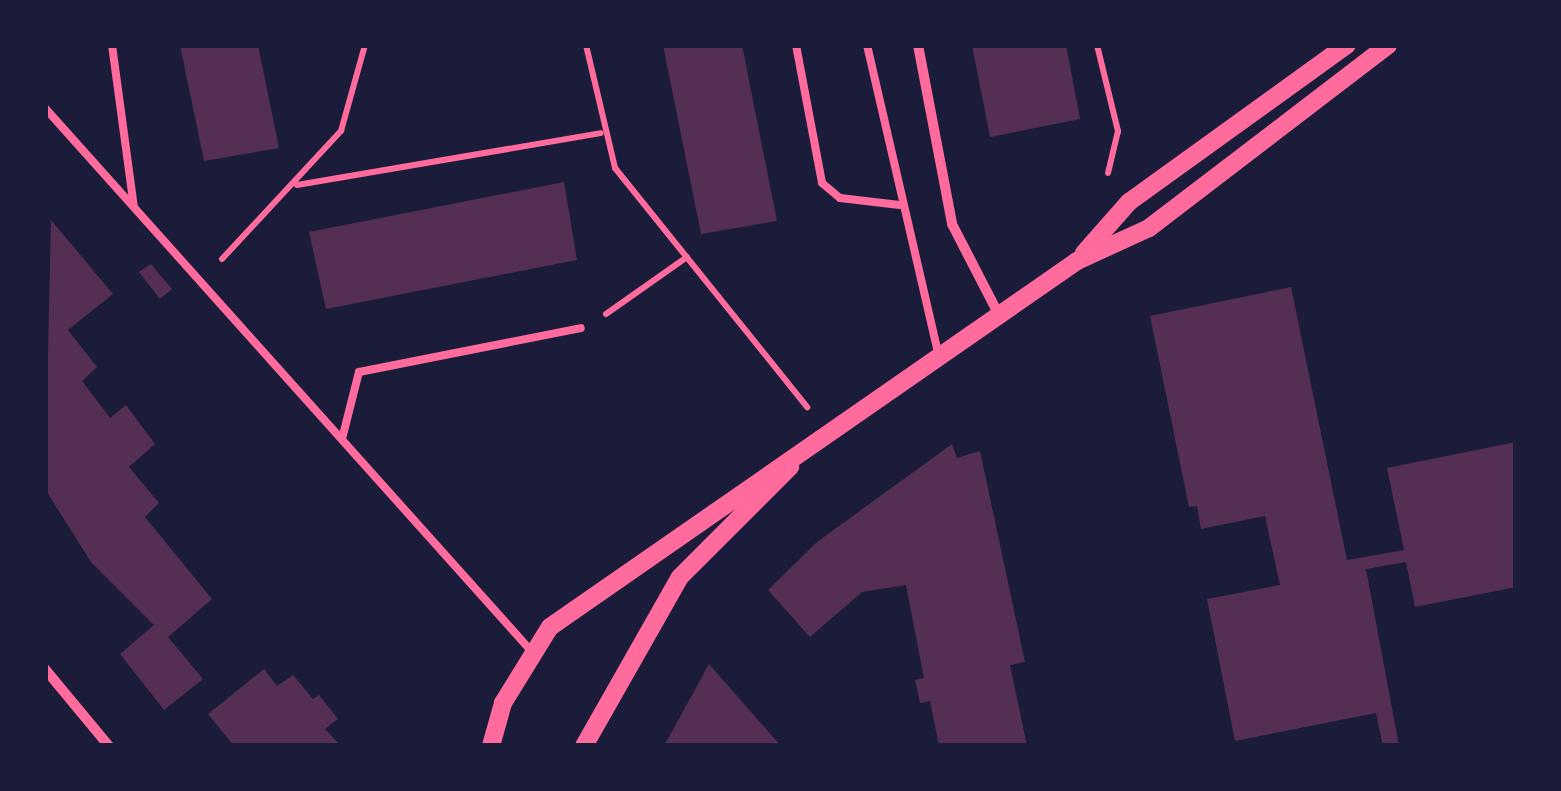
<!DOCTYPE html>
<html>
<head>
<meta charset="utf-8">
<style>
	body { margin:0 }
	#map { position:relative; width:1561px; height:791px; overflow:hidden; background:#1b1b3a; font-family:"PT Sans",sans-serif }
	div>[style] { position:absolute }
	.building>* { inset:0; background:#542f53 }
	.path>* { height:6px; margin:-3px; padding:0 3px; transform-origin:3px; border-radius:3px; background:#ff6b9d }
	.service>* { height:8px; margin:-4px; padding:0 4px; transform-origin:4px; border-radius:4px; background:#ff6b9d }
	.minor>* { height:10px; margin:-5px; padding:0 5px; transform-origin:5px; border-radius:5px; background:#ff6b9d }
	.tertiary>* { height:18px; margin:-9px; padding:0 9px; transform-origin:9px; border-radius:9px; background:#ff6b9d }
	span { translate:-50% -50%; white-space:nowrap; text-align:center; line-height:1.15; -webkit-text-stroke:8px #1b1b3a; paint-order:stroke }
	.frame { position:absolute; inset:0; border:48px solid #1b1b3a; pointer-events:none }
</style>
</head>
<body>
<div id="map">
	<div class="building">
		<div style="clip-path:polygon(180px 45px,258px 45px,279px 148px,204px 161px)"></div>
		<div style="clip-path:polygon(663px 45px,742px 45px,777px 221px,701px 234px)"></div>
		<div style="clip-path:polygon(972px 45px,1066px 45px,1080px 119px,990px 137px)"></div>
		<div style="clip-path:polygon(564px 182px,577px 260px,326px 309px,309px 232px)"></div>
		<div style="clip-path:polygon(51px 220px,113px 294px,68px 330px,97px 367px,82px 381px,110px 418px,126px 405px,155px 444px,129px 467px,159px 503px,145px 517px,212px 599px,168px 637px,203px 679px,164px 710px,120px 654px,154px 625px,91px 562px,45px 489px)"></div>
		<div style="clip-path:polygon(151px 264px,172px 289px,160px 299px,139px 272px)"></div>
		<div style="clip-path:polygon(1291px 287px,1347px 560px,1404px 550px,1387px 468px,1516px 442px,1516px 587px,1415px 607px,1406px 562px,1366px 569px,1399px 746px,1383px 746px,1376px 713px,1235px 741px,1207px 599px,1280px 585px,1265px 516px,1201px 529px,1197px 506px,1189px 507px,1150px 316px)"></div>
		<div style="clip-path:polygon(952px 444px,957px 458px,980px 451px,1025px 662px,1010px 665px,1027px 746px,939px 746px,930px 701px,920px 703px,915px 680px,924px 678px,906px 585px,862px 592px,810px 637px,768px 590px,817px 542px)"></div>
		<div style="clip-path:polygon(709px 664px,781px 746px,664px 746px)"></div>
		<div style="clip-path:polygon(264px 669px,277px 686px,293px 675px,313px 699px,319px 695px,338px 719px,325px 729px,339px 744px,234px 746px,208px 714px)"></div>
	</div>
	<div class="path">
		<div style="left:586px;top:45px;width:126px;rotate:76.7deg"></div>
		<div style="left:615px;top:168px;width:307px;rotate:51.2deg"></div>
		<div style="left:1097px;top:45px;width:89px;rotate:76.3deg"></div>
		<div style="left:1118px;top:131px;width:43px;rotate:103.4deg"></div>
		<div style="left:297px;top:185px;width:308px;rotate:-9.7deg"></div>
		<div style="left:222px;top:259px;width:175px;rotate:-47.1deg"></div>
		<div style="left:341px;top:131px;width:89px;rotate:-74.4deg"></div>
		<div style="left:606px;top:314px;width:99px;rotate:-35.1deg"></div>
	</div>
	<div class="service">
		<div style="left:112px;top:45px;width:163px;rotate:82.3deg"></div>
		<div style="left:796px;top:45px;width:140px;rotate:79.3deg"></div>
		<div style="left:822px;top:183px;width:23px;rotate:40deg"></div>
		<div style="left:840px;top:198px;width:60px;rotate:6.7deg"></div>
		<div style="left:867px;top:45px;width:320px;rotate:77deg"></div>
		<div style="left:45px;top:108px;width:732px;rotate:48.16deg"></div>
		<div style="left:342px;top:439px;width:69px;rotate:-75.8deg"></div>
		<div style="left:359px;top:372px;width:226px;rotate:-11.2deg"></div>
	</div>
	<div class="minor">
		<div style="left:918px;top:45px;width:182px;rotate:79.2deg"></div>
		<div style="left:952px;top:224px;width:105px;rotate:62.7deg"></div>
		<div style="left:45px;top:669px;width:100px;rotate:50.3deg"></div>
	</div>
	<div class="tertiary">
		<div style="left:1084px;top:253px;width:68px;rotate:-48.6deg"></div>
		<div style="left:1129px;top:202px;width:269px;rotate:-35.8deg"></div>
		<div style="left:491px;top:746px;width:45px;rotate:-74.4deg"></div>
		<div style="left:503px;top:703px;width:89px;rotate:-58.3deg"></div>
		<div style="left:550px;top:627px;width:642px;rotate:-34.78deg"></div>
		<div style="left:1077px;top:261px;width:79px;rotate:-24.6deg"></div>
		<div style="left:1149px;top:228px;width:301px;rotate:-37.4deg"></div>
		<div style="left:584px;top:746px;width:194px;rotate:-60.4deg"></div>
		<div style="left:680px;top:577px;width:156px;rotate:-45deg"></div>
	</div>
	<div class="frame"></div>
</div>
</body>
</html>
